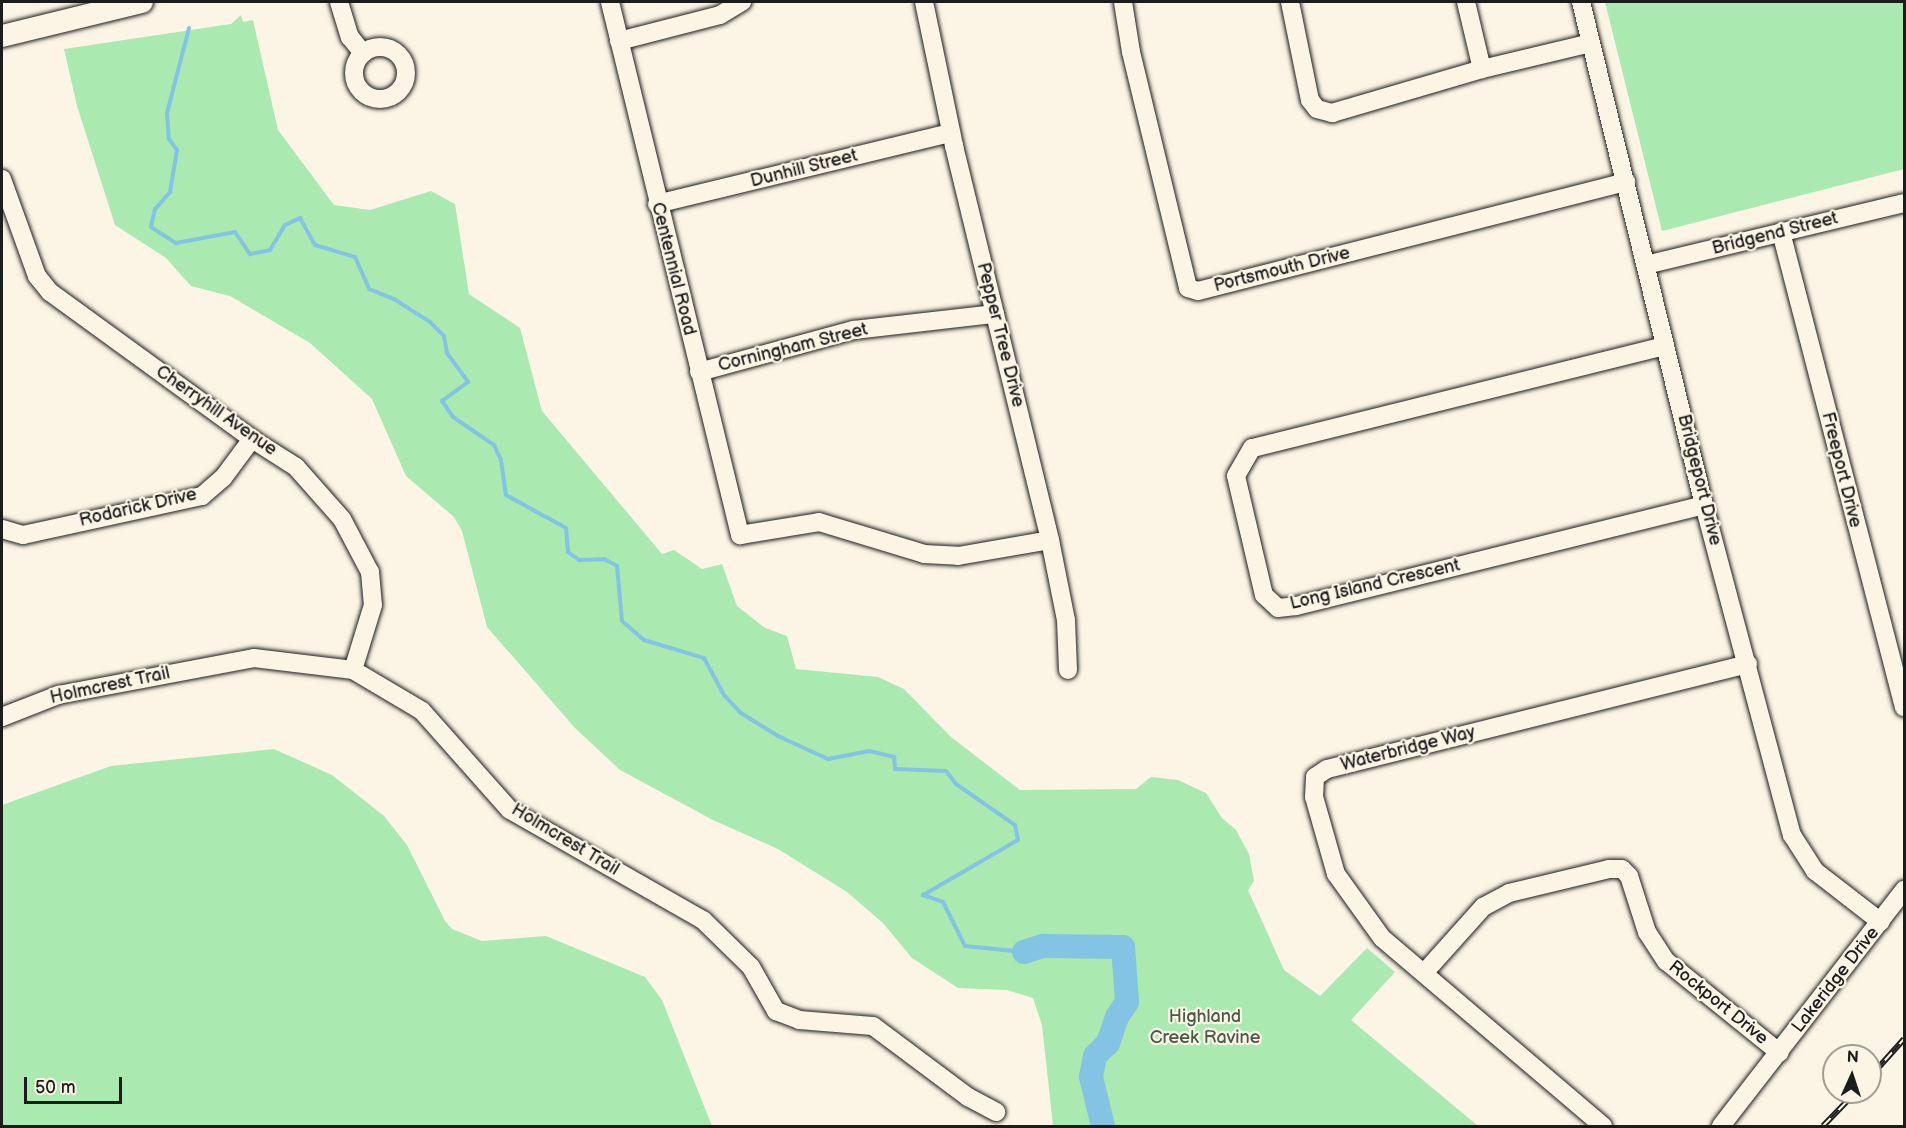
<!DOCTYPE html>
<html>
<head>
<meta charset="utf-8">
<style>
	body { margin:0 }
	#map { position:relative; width:1906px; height:1128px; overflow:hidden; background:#fcf5e5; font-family:"Balsamiq Sans",sans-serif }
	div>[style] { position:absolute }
	.green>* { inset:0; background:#aae9b0 }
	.stream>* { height:4px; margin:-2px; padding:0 2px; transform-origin:2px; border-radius:2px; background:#83c4e4 }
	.river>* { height:24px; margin:-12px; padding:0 12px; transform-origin:12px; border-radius:12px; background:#83c4e4 }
	.roads { filter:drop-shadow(0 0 2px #1c1c1c) drop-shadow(0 0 2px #1c1c1c) }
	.minor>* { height:18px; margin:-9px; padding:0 9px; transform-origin:9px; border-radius:9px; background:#fcf5e5 }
	.minor>.ring { margin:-9px; padding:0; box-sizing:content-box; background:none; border:18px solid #fcf5e5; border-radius:50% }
	.major>* { height:22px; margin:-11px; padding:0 11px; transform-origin:11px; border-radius:11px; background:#fcf5e5 }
	.rail>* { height:6px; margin-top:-3px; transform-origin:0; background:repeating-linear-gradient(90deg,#fcf5e5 0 11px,#1c1c1c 0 22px); box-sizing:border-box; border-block:2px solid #1c1c1c }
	span { translate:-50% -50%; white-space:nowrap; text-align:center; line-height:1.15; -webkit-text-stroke:4.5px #fcf5e5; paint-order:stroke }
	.street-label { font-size:18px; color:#1c1c1c }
	.park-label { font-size:18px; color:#475a48 }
	.frame { position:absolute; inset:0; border:3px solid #1c1c1c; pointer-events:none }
	.north { position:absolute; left:1822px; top:1044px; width:60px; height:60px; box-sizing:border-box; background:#fcf5e5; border:2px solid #a29e95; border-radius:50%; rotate:3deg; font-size:16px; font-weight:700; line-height:24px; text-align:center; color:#1c1c1c }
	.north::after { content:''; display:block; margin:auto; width:21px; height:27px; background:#1c1c1c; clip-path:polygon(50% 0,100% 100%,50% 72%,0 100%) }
	.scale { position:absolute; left:24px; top:1077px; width:98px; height:27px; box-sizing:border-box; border:3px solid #1c1c1c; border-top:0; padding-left:8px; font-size:18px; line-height:21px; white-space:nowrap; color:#1c1c1c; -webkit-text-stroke:4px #fcf5e5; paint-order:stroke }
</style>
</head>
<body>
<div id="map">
	<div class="green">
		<div style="clip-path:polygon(1605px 2px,1904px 2px,1904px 169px,1662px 231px)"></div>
		<div style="clip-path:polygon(241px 15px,243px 22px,253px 20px,278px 130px,334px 205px,370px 210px,431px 191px,455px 204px,469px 294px,520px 328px,542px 411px,662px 554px,674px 550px,702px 569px,722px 564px,737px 606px,765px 628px,787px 636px,796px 669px,878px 677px,904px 689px,951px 737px,1020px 790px,1136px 789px,1151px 777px,1178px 780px,1206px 793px,1222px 818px,1236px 830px,1249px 854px,1254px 881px,1248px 890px,1284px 970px,1320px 996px,1367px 948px,1395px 972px,1351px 1020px,1478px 1126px,1053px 1126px,1042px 1025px,1033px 998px,1007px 990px,958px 988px,912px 958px,883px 923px,847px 892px,778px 849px,713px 820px,620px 770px,575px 728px,487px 627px,462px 531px,454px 517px,406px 476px,372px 399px,310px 343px,230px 296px,191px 286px,166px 258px,115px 225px,77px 106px,64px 49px,231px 24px)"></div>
		<div style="clip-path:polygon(274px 749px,332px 775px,384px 816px,407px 845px,445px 921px,452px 929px,482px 941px,546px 936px,645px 977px,662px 1000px,712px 1126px,2px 1126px,2px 805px,111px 766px)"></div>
	</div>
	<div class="stream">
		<div style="left:189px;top:28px;width:88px;rotate:104.5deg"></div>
		<div style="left:167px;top:113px;width:26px;rotate:86deg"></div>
		<div style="left:169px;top:139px;width:14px;rotate:54deg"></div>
		<div style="left:177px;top:150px;width:43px;rotate:99.5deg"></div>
		<div style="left:170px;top:192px;width:23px;rotate:131deg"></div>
		<div style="left:155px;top:209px;width:18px;rotate:103deg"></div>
		<div style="left:151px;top:227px;width:30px;rotate:33deg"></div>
		<div style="left:176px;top:243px;width:60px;rotate:-10.6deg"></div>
		<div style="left:235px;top:232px;width:27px;rotate:56deg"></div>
		<div style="left:250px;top:254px;width:20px;rotate:-11deg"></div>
		<div style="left:270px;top:250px;width:29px;rotate:-59deg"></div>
		<div style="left:285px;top:225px;width:17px;rotate:-25deg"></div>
		<div style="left:300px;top:218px;width:31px;rotate:61deg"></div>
		<div style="left:315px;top:245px;width:42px;rotate:16.7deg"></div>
		<div style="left:355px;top:257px;width:35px;rotate:66deg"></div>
		<div style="left:369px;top:289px;width:27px;rotate:22deg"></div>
		<div style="left:394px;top:299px;width:43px;rotate:32.6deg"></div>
		<div style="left:430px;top:322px;width:20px;rotate:45deg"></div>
		<div style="left:444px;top:336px;width:17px;rotate:80deg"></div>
		<div style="left:447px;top:353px;width:36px;rotate:54deg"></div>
		<div style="left:468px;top:382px;width:32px;rotate:144deg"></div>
		<div style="left:442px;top:401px;width:19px;rotate:55deg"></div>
		<div style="left:453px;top:417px;width:50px;rotate:34.3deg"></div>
		<div style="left:494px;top:445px;width:17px;rotate:65deg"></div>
		<div style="left:501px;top:460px;width:35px;rotate:82deg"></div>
		<div style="left:506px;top:495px;width:68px;rotate:28.8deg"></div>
		<div style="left:566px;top:528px;width:24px;rotate:85deg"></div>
		<div style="left:568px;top:552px;width:14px;rotate:36deg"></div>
		<div style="left:579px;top:560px;width:25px;rotate:-2deg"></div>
		<div style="left:604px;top:559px;width:15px;rotate:28deg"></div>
		<div style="left:617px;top:566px;width:55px;rotate:84.8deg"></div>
		<div style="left:622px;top:621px;width:29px;rotate:41deg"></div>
		<div style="left:644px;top:640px;width:63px;rotate:16.7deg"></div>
		<div style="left:704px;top:658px;width:42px;rotate:61.6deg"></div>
		<div style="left:724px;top:695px;width:25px;rotate:47deg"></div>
		<div style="left:741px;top:713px;width:44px;rotate:31.9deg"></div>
		<div style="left:778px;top:736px;width:55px;rotate:24.7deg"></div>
		<div style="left:828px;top:759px;width:42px;rotate:-11deg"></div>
		<div style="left:869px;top:751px;width:26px;rotate:13deg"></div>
		<div style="left:894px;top:757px;width:12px;rotate:85deg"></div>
		<div style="left:895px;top:769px;width:51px;rotate:2.2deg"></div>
		<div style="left:946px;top:771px;width:16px;rotate:52deg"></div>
		<div style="left:956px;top:784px;width:72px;rotate:34.8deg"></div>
		<div style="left:1015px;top:825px;width:15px;rotate:79deg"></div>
		<div style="left:1018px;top:840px;width:110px;rotate:149.9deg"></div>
		<div style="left:923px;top:895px;width:21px;rotate:19deg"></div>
		<div style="left:943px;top:902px;width:49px;rotate:63.4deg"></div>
		<div style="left:965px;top:946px;width:59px;rotate:5.8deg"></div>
	</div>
	<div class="river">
		<div style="left:1024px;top:952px;width:20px;rotate:-18deg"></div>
		<div style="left:1043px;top:946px;width:80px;rotate:0.7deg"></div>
		<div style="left:1123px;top:947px;width:55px;rotate:85.8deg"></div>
		<div style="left:1127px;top:1002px;width:18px;rotate:124deg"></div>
		<div style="left:1117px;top:1017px;width:28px;rotate:109deg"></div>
		<div style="left:1108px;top:1043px;width:18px;rotate:135deg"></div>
		<div style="left:1095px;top:1056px;width:21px;rotate:101deg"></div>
		<div style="left:1091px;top:1077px;width:50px;rotate:76.2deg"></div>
	</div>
	<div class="roads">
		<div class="minor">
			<div style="left:339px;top:2px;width:37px;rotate:73deg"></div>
			<div style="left:350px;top:37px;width:21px;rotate:51deg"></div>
			<div style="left:610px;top:2px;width:549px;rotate:76.29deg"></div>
			<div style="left:740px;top:535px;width:80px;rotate:-9.3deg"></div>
			<div style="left:819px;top:522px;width:110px;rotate:16.9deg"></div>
			<div style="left:924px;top:554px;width:34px;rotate:3deg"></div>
			<div style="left:958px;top:556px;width:93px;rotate:-9.9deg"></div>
			<div style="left:924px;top:2px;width:147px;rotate:78.2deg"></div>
			<div style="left:954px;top:146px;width:406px;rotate:76.3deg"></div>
			<div style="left:1050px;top:540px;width:82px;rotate:78.7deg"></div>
			<div style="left:1066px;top:620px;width:50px;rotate:87.7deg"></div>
			<div style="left:1123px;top:2px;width:51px;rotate:80.9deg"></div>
			<div style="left:1131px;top:52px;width:243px;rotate:76.4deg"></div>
			<div style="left:1188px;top:288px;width:10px;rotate:17deg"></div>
			<div style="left:1198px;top:291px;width:442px;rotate:-14.3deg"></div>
			<div style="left:1290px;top:2px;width:100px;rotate:78.5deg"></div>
			<div style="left:1310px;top:100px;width:11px;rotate:52deg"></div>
			<div style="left:1317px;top:109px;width:16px;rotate:15deg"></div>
			<div style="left:1332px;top:113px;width:156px;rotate:-16.3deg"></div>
			<div style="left:1482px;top:69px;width:112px;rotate:-13.4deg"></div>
			<div style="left:1466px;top:2px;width:69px;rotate:76.6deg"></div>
			<div style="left:1581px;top:2px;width:518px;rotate:76.26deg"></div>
			<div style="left:1704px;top:505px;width:342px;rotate:75.1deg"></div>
			<div style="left:1792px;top:835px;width:43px;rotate:57.4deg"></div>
			<div style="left:1815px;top:871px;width:83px;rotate:37.7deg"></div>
			<div style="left:619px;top:41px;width:104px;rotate:-14.4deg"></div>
			<div style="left:720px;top:15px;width:26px;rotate:-31deg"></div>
			<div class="ring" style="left:354px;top:47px;width:34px;height:34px"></div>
			<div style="left:2px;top:179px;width:103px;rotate:70.2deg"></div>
			<div style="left:37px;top:276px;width:21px;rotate:51deg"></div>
			<div style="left:50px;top:292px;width:250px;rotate:36deg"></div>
			<div style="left:252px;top:439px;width:52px;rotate:32.5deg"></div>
			<div style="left:296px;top:467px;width:69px;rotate:48.5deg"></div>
			<div style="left:342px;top:519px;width:60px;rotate:62.2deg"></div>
			<div style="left:370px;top:572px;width:33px;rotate:85deg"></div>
			<div style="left:373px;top:605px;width:68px;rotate:107.1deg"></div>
			<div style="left:657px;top:204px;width:302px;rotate:-13.6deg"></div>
			<div style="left:1781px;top:232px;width:491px;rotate:75.5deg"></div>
			<div style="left:1646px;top:265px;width:265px;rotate:-13.5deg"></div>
			<div style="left:1665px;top:346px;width:425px;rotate:166.1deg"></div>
			<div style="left:1252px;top:448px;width:32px;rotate:120deg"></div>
			<div style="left:1236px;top:476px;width:122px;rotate:76.8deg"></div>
			<div style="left:1264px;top:595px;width:19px;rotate:43deg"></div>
			<div style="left:1278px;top:608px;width:18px;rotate:-6deg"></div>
			<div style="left:1296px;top:606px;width:420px;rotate:-13.9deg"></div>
			<div style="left:699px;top:372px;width:161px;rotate:-15.2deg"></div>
			<div style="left:854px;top:330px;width:142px;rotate:-6.5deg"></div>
			<div style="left:2px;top:529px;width:22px;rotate:16deg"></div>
			<div style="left:23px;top:535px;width:183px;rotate:-12.3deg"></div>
			<div style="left:202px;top:496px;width:28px;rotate:-41deg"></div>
			<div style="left:223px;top:478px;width:49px;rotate:-53.4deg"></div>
			<div style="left:2px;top:717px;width:60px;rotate:-21.4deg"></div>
			<div style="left:58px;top:695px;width:199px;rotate:-10.7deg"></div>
			<div style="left:254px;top:658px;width:100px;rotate:6.9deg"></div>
			<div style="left:353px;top:670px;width:80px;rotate:30.7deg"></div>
			<div style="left:422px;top:711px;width:132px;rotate:48.4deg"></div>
			<div style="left:510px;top:810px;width:222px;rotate:29.7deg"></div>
			<div style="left:703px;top:920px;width:67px;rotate:44.4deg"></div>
			<div style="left:751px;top:967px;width:51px;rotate:60.4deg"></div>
			<div style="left:776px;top:1011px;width:25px;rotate:21deg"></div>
			<div style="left:799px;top:1020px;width:74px;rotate:4.6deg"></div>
			<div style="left:873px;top:1026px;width:119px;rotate:36.8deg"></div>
			<div style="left:968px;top:1097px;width:32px;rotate:28deg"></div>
			<div style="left:1424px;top:973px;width:89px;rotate:-48.2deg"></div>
			<div style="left:1483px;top:907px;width:30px;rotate:-28deg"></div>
			<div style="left:1509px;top:893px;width:103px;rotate:-13.5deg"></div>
			<div style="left:1609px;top:869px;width:13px"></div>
			<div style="left:1622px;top:869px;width:10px;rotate:45deg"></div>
			<div style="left:1629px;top:876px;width:59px;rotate:72.2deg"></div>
			<div style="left:1647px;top:932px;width:35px;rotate:57deg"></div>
			<div style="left:1666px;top:961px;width:146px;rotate:38.9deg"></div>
			<div style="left:1603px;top:1126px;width:290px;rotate:-139.6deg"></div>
			<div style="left:1382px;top:938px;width:79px;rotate:-125.7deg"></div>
			<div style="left:1336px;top:874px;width:80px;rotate:-105.9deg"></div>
			<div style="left:1314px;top:797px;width:20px;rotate:-87deg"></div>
			<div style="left:1315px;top:777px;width:14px;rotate:-34deg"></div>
			<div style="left:1327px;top:769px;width:434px;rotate:-14deg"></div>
			<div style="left:1721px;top:1126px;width:299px;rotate:-52.2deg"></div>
		</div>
		<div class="major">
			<div style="left:2px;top:36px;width:144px;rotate:-13.7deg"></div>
		</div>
	</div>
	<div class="rail">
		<div style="left:1870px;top:1077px;width:51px;rotate:-48.2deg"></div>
		<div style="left:1823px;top:1126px;width:47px;rotate:-45.9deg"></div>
	</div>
	<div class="street-label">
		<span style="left:804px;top:169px;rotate:-14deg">Dunhill Street</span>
		<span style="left:1775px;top:234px;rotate:-14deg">Bridgend Street</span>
		<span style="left:673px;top:269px;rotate:76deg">Centennial Road</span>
		<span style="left:1282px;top:270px;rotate:-14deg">Portsmouth Drive</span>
		<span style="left:1000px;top:335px;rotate:76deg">Pepper Tree Drive</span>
		<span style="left:793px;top:348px;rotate:-14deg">Corningham Street</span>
		<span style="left:216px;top:411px;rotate:35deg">Cherryhill Avenue</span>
		<span style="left:1841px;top:470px;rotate:76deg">Freeport Drive</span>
		<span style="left:1699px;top:480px;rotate:76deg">Bridgeport Drive</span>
		<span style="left:138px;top:508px;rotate:-13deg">Rodarick Drive</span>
		<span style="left:1375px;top:585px;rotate:-13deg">Long Island Crescent</span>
		<span style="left:110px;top:686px;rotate:-12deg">Holmcrest Trail</span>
		<span style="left:1408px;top:749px;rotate:-14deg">Waterbridge Way</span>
		<span style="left:565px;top:840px;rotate:31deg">Holmcrest Trail</span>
		<span style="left:1836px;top:980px;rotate:-52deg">Lakeridge Drive</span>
		<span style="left:1718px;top:1003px;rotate:39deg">Rockport Drive</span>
	</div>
	<div class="park-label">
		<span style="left:1205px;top:1028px">Highland<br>Creek Ravine</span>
	</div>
	<div class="frame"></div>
	<div class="north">N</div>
	<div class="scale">50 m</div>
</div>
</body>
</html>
